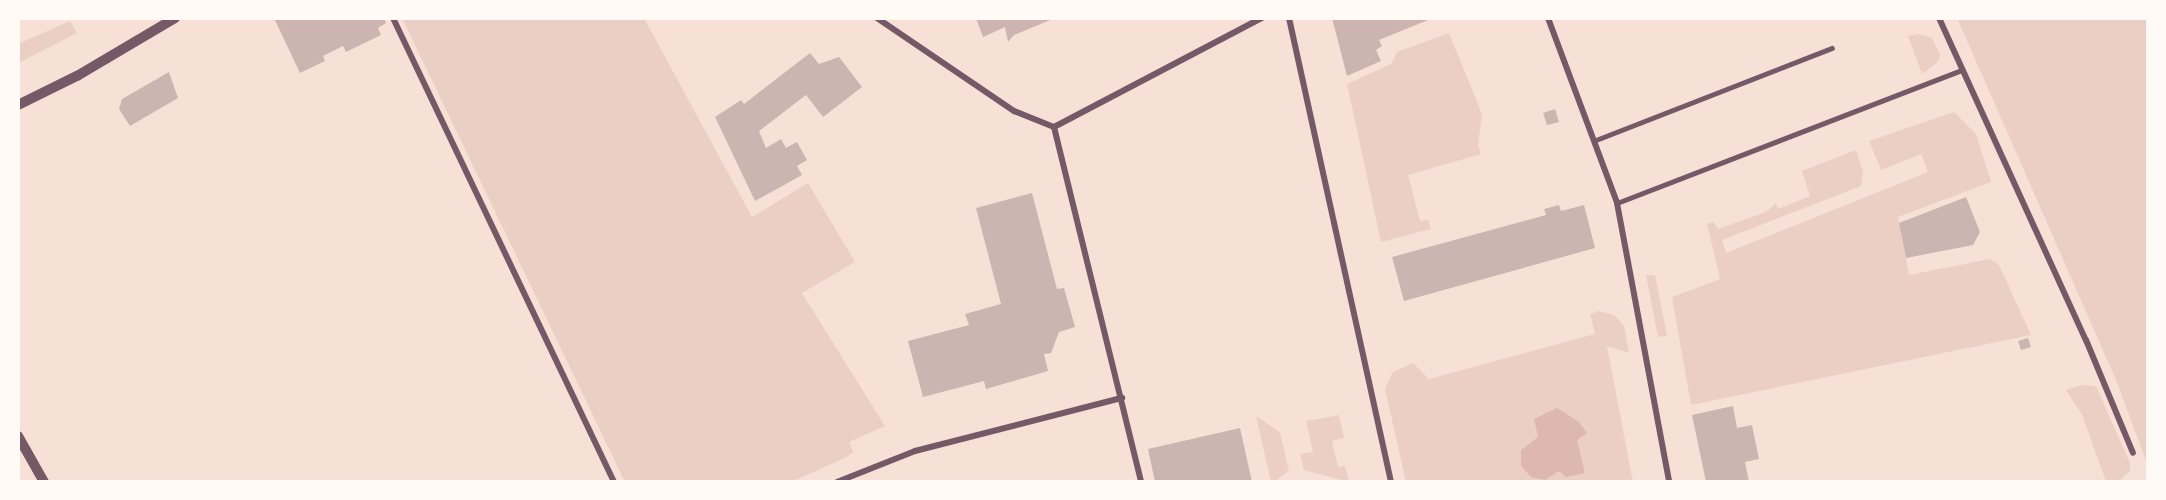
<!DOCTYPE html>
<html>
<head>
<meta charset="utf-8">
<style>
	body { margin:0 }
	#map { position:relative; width:2166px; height:500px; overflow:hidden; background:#f7e1d7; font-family:Signika,sans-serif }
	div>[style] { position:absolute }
	.green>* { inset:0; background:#ebcfc5 }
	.water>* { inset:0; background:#dcb8b0 }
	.building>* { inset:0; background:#ccb4b1 }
	.service>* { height:4.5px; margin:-2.25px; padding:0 2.25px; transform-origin:2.25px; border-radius:2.25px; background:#755966 }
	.minor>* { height:6px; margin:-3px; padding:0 3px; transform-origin:3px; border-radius:3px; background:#755966 }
	.tertiary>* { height:10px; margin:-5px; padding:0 5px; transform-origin:5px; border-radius:5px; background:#755966 }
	span { translate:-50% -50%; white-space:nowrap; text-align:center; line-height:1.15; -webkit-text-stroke:5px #fffaf5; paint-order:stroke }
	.frame { position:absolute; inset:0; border:20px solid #fffaf5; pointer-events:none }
</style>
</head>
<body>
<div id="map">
	<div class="green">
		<div style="clip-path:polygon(402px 18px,644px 18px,752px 217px,808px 183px,855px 262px,802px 293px,885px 426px,849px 442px,853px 452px,847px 457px,791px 482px,625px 482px)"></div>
		<div style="clip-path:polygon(1957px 18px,2148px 18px,2148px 466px,2116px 380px)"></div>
		<div style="clip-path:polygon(70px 21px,77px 33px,18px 63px,18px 44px)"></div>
		<div style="clip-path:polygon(1449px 33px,1482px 114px,1478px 145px,1481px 154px,1408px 175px,1420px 221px,1428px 220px,1431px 229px,1381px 242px,1347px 84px,1391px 64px,1397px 52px)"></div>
		<div style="clip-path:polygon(1919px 34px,1932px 38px,1940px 55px,1938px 62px,1922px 74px,1908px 36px)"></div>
		<div style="clip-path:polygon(1954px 112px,1976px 134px,1991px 182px,1898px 217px,1909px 275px,1990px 259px,1999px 265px,2031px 335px,1691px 405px,1672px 297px,1720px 279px,1707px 224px,1714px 222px,1718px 229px,1766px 212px,1776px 203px,1778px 209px,1810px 196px,1802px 171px,1856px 150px,1863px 171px,1861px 186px,1722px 240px,1726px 253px,1928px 172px,1921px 154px,1881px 170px,1869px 141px)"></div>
		<div style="clip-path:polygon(1646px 275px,1655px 275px,1667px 336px,1658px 337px)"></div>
		<div style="clip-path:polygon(1599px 311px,1614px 315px,1624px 326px,1629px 353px,1607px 346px,1633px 482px,1406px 482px,1385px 389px,1393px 372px,1413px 363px,1429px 379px,1595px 334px,1590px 314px)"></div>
		<div style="clip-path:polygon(2082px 385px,2096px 386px,2130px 463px,2130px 471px,2118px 482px,2103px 482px,2106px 481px,2082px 415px,2066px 390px)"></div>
		<div style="clip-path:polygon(1339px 415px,1344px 438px,1332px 441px,1338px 467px,1345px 466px,1349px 482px,1304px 470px,1300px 454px,1313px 452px,1306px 421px)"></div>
		<div style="clip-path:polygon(1256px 416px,1280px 432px,1289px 471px,1274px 482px,1271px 482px)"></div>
	</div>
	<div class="water">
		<div style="clip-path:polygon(1557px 408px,1579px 422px,1587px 433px,1577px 440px,1585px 473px,1566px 477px,1559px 471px,1545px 480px,1531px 477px,1521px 466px,1521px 450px,1538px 437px,1534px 419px)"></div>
	</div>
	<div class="building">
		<div style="clip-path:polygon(274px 18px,384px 18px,386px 23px,378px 28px,381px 35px,346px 52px,343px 46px,323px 56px,325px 61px,300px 73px)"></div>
		<div style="clip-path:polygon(976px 18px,1055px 18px,1014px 35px,1008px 42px,1005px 27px,983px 37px)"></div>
		<div style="clip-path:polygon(1332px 18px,1433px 18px,1379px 40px,1382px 46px,1376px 50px,1381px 61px,1347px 76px)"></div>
		<div style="clip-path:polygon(810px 53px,819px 64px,839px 57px,862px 87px,823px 117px,806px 95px,759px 131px,766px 148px,781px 139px,786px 148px,797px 142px,807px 160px,797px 166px,802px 175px,755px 201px,715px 117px,741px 100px,744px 104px)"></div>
		<div style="clip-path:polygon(169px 72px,178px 98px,130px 126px,119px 109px,122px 99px)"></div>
		<div style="clip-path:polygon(1555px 109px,1559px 122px,1547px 125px,1543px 113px)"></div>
		<div style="clip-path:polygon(1032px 193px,1057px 289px,1064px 288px,1075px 327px,1059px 332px,1051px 353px,1044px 354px,1048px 371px,986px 389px,984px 381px,923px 397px,908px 341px,969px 325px,965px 314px,1001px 304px,976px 208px)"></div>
		<div style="clip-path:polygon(1966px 197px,1980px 232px,1973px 245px,1906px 258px,1899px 223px)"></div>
		<div style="clip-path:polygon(1559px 205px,1561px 211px,1584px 205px,1595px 248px,1404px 301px,1392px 257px,1546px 215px,1544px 209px)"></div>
		<div style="clip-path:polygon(2028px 338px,2031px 347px,2021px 350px,2018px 341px)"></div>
		<div style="clip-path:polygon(1733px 406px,1737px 428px,1752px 425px,1759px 459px,1745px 462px,1749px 482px,1706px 482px,1692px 415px)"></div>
		<div style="clip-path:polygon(1240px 428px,1252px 482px,1155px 482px,1148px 449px)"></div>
	</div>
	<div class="service">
		<div style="left:1596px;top:140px;width:253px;rotate:-21.3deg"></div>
		<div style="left:1617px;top:203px;width:370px;rotate:-21.1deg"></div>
	</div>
	<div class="minor">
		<div style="left:393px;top:18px;width:514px;rotate:64.53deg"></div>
		<div style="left:877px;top:18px;width:166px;rotate:34.2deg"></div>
		<div style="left:1014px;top:111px;width:43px;rotate:21.8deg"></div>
		<div style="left:1054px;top:127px;width:235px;rotate:-27.7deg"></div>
		<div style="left:1289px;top:18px;width:475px;rotate:77.6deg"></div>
		<div style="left:1548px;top:18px;width:197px;rotate:69.5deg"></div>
		<div style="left:1617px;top:203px;width:284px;rotate:79.4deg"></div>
		<div style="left:1939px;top:18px;width:354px;rotate:65.5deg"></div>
		<div style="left:2086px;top:340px;width:122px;rotate:67.4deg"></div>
		<div style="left:1054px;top:127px;width:366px;rotate:76.2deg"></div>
		<div style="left:837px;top:482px;width:84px;rotate:-21.7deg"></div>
		<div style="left:915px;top:451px;width:214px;rotate:-14.4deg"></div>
	</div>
	<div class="tertiary">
		<div style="left:18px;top:105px;width:66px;rotate:-26.2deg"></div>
		<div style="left:77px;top:76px;width:114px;rotate:-30.6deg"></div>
		<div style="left:18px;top:436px;width:53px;rotate:60.5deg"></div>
	</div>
	<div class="frame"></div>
</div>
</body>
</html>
